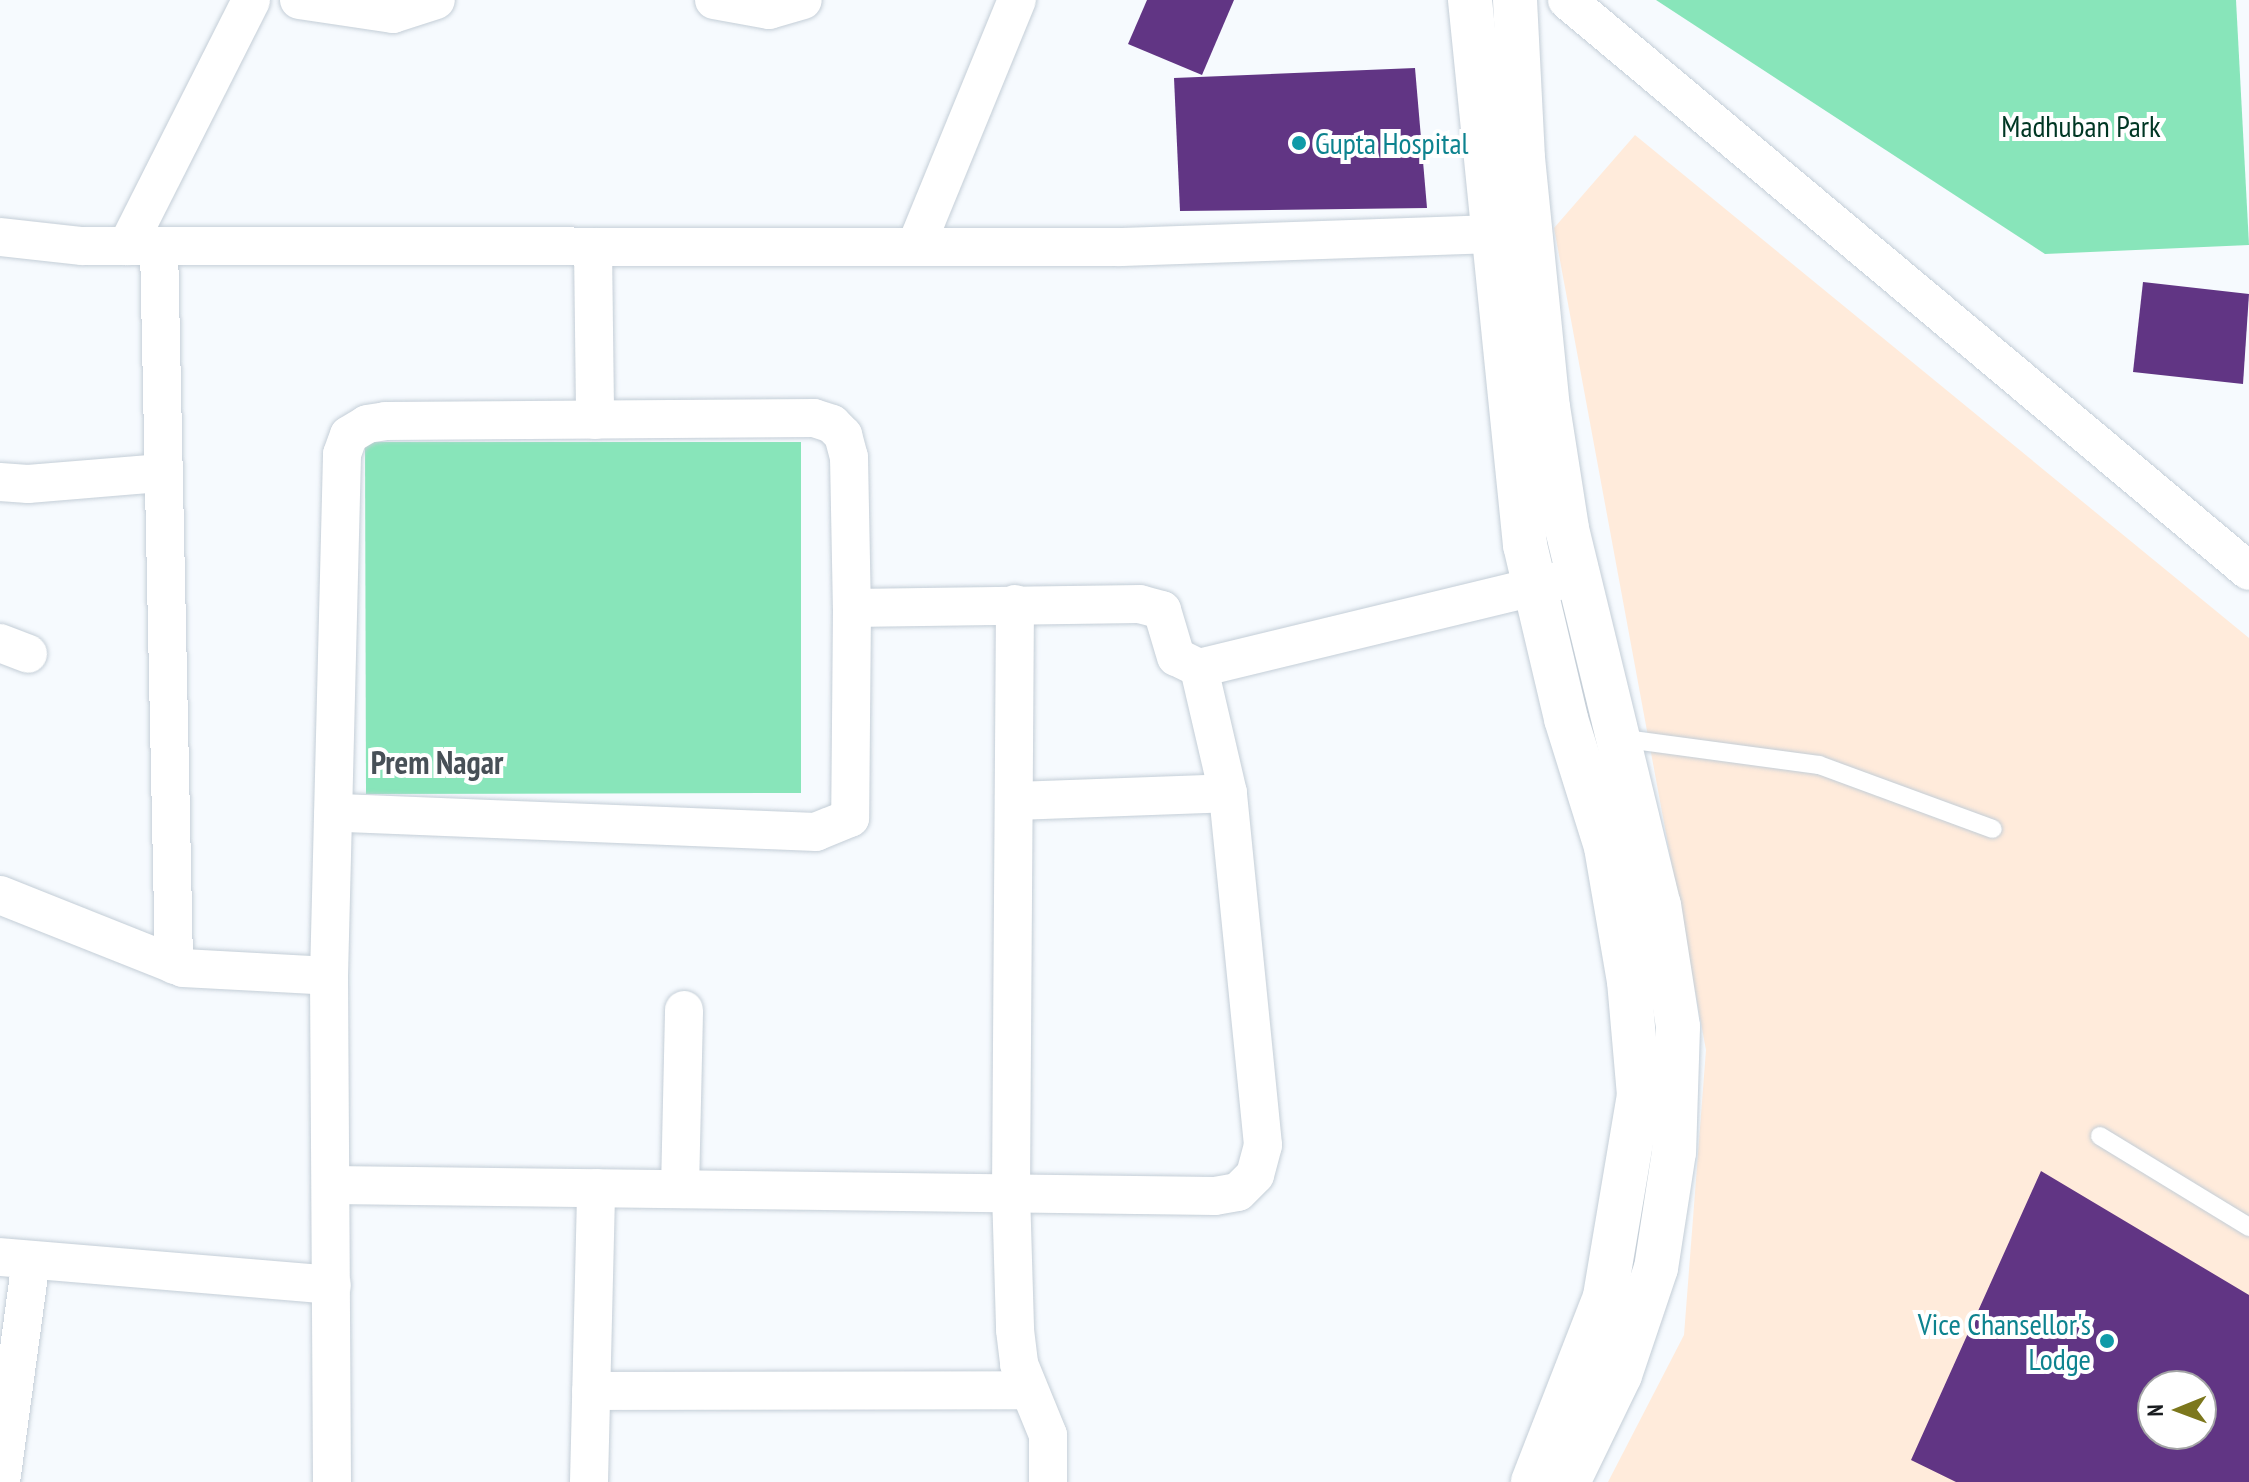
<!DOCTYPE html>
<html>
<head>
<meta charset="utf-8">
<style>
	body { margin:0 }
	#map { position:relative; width:2249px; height:1482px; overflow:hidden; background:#f6fafe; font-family:"PT Sans Narrow",sans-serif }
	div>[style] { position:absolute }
	.education>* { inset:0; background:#ffebdb }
	.green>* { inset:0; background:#88e5ba }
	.building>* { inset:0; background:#613584 }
	.roads { filter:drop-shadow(0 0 2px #c4ced7) drop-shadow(0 0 2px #c4ced7) }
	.service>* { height:18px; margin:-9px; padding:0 9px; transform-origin:9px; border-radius:9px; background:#fff }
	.minor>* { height:38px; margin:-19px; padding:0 19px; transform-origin:19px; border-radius:19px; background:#fff }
	.tertiary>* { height:44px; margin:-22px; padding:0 22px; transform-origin:22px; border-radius:22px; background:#fff }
	.dots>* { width:22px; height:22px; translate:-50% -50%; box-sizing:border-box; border:4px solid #fff; border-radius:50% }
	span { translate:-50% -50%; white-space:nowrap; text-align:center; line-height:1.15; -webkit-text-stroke:8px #fff; paint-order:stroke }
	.park-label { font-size:30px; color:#003724 }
	.culture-label { font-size:30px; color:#0d838f }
	.left { translate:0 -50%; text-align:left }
	.right { translate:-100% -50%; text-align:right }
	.neighbourhood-label { font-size:32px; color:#475057; font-weight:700 }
	.north { position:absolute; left:2137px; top:1370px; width:80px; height:80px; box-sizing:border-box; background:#fff; border:2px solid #a3a4a5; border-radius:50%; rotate:269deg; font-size:22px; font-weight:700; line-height:32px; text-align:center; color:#191c1f }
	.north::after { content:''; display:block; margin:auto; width:28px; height:36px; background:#7c771c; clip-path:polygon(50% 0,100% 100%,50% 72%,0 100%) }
</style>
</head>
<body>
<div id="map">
	<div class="education">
		<div style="clip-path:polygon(evenodd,1635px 135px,2249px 638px,2249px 1482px,1608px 1482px,1684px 1335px,1706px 1050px,1554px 228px,1635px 135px,2153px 1386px,2201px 1386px,2201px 1434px,2153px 1434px,2153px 1386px)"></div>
	</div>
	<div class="green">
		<div style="clip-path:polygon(1656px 0,2236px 0,2249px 245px,2045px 254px)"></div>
		<div style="clip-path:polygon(365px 442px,801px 442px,801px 793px,366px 794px)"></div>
	</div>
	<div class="building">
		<div style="clip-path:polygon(1147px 0,1234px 0,1202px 75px,1128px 44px)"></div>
		<div style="clip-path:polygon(1415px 68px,1427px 208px,1180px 211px,1174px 78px)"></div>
		<div style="clip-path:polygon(2143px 282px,2249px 294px,2243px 384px,2133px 372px)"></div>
		<div style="clip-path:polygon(evenodd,2041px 1171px,2249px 1295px,2249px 1482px,1956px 1482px,1911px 1460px,2041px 1171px,2153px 1386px,2201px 1386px,2201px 1434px,2153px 1434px,2153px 1386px)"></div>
	</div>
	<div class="roads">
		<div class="service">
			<div style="left:1619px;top:738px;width:202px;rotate:7.7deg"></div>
			<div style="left:1819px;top:765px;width:185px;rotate:20.2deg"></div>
			<div style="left:2100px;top:1136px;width:175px;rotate:31.4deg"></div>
		</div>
		<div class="minor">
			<div style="left:299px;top:0;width:95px;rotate:8.5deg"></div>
			<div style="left:393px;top:14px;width:45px;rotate:-18deg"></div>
			<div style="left:714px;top:0;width:56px;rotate:10.3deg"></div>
			<div style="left:769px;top:10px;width:35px;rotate:-16deg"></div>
			<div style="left:1567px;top:0;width:889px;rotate:39.94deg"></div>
			<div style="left:0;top:237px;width:82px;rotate:6.3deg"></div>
			<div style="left:82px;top:246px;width:1038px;rotate:0.06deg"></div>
			<div style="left:1120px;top:247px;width:405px;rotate:-2deg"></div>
			<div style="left:127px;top:246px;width:275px;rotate:-63.2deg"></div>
			<div style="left:159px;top:246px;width:719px;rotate:88.8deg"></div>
			<div style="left:916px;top:246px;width:266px;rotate:-67.7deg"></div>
			<div style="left:593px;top:247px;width:173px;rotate:89.3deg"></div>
			<div style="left:0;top:482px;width:28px;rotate:4deg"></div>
			<div style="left:28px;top:484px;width:135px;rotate:-4.7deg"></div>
			<div style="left:1015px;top:604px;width:588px;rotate:90.39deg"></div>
			<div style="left:1011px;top:1192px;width:138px;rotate:88.3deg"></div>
			<div style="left:1015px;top:1330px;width:34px;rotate:83deg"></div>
			<div style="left:1019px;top:1364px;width:77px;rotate:67.8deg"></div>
			<div style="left:1048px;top:1435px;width:47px;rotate:90deg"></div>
			<div style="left:0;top:643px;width:30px;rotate:21deg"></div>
			<div style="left:1199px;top:668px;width:390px;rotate:-13.6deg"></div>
			<div style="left:1014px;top:801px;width:214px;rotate:-2.1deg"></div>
			<div style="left:0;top:895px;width:197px;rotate:21.7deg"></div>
			<div style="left:183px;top:968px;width:146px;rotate:3.1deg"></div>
			<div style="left:332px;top:1185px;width:883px;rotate:0.71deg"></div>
			<div style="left:1215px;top:1196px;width:23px;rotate:-10deg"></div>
			<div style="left:1238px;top:1192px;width:24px;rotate:-45deg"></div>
			<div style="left:1255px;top:1175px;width:31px;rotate:-75deg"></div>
			<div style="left:1263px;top:1145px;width:354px;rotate:-95.7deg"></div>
			<div style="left:1228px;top:793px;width:128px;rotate:-103.1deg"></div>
			<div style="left:1199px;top:668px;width:25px;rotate:-154deg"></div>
			<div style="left:1176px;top:657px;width:49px;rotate:-106.6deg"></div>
			<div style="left:1162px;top:610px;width:23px;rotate:-165deg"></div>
			<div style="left:1140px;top:604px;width:288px;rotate:179.2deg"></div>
			<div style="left:680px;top:1189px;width:179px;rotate:-88.7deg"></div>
			<div style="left:0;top:1257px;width:333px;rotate:4.8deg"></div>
			<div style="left:591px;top:1391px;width:438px;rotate:-0.1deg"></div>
			<div style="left:1px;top:1482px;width:224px;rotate:-82.3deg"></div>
			<div style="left:332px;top:1482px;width:506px;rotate:-90.34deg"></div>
			<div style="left:329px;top:976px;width:522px;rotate:-88.57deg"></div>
			<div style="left:342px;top:454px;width:20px;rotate:-70deg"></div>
			<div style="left:349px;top:435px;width:21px;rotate:-31deg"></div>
			<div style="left:367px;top:424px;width:18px;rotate:-9deg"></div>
			<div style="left:385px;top:421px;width:429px;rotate:-0.4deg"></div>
			<div style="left:814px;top:418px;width:19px;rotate:18deg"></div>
			<div style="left:832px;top:424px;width:16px;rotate:45deg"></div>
			<div style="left:843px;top:435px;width:23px;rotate:75deg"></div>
			<div style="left:849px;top:457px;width:151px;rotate:88.9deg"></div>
			<div style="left:852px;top:608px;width:210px;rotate:90.5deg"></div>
			<div style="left:850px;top:818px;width:37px;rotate:158deg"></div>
			<div style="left:816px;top:832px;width:483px;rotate:-177.7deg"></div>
			<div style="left:589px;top:1482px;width:294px;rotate:-88.6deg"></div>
		</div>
		<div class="tertiary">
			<div style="left:1470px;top:0;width:548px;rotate:84.24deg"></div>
			<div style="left:1525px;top:545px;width:179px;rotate:76.7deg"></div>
			<div style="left:1566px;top:719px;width:134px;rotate:72.6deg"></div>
			<div style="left:1606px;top:847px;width:136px;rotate:80.3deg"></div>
			<div style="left:1629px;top:981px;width:114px;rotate:85deg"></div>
			<div style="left:1639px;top:1095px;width:205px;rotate:99.6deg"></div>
			<div style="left:1605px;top:1297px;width:199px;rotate:111.3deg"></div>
			<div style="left:1515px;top:0;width:158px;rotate:87.1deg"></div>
			<div style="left:1523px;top:158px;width:250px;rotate:84.3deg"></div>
			<div style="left:1548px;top:407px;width:123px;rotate:81.1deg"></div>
			<div style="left:1567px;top:529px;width:387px;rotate:76.3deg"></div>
			<div style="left:1659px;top:905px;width:123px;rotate:81.1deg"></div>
			<div style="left:1678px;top:1027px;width:125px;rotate:91.8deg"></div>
			<div style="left:1674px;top:1152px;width:117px;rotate:98.8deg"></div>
			<div style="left:1656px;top:1268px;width:113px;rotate:108.6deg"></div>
			<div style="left:1620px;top:1375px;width:119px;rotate:115.9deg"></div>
		</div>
	</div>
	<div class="dots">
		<div style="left:1299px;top:143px;background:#0f9aa8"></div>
		<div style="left:2107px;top:1341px;background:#0f9aa8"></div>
	</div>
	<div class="park-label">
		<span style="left:2081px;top:126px">Madhuban Park</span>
	</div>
	<div class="culture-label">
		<span class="left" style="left:1315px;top:143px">Gupta Hospital</span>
		<span class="right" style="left:2091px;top:1341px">Vice Chansellor's<br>Lodge</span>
	</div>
	<div class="neighbourhood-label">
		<span style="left:437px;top:762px">Prem Nagar</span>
	</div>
	<div class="north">N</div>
</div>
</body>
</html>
